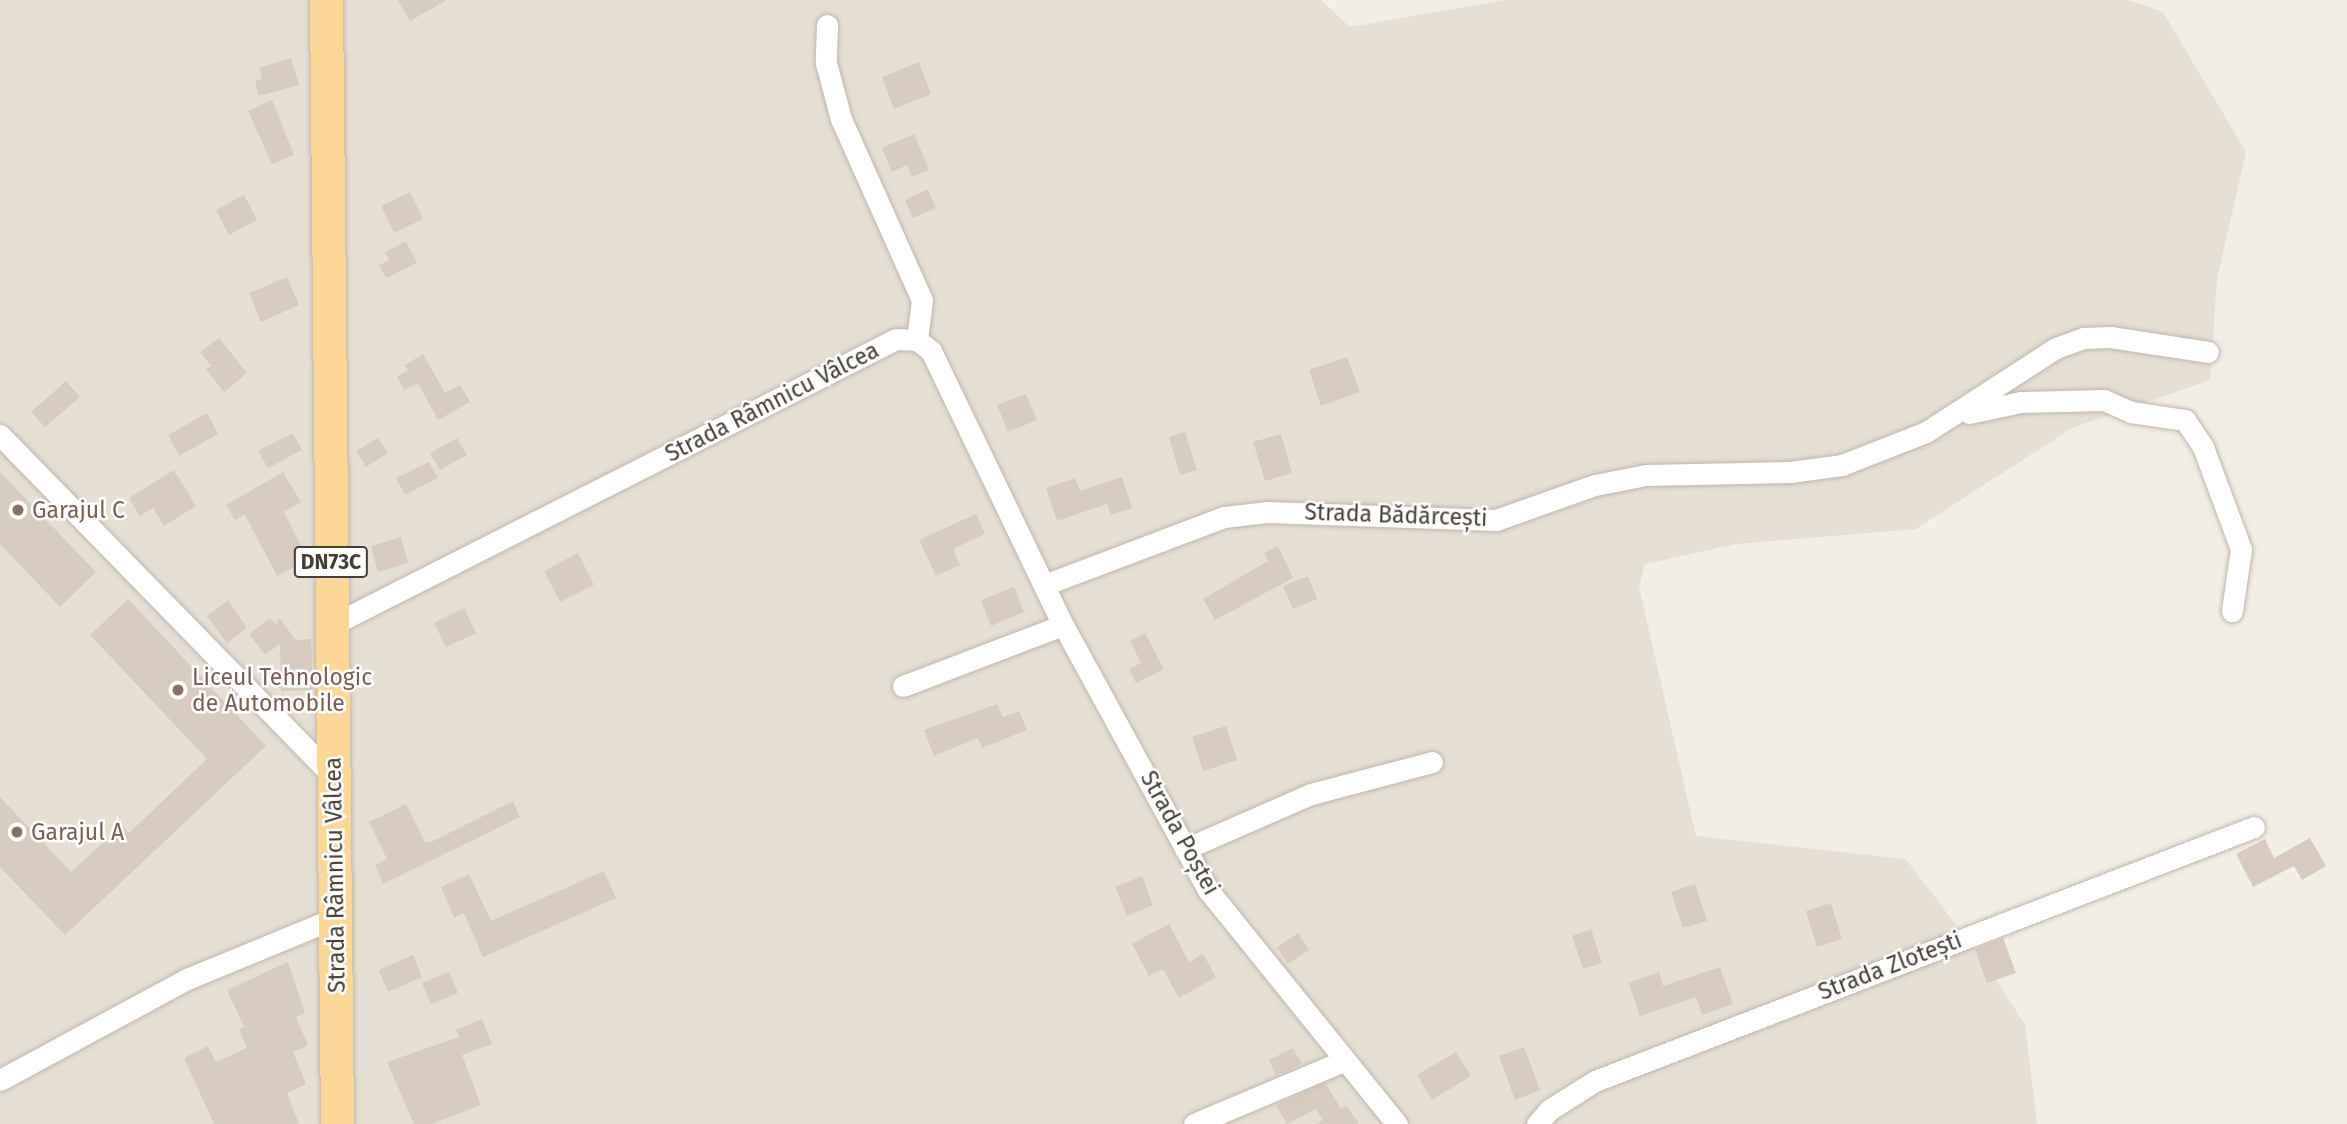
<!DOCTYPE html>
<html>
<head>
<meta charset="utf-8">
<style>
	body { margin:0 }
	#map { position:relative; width:2347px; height:1124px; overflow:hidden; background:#f3eee6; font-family:"Fira Sans",sans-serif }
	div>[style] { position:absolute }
	.residential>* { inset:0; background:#e6dfd4 }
	.building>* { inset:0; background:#d7cbbf }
	.roads { filter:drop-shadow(0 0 2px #beb5a9) drop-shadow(0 0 2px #beb5a9) }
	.street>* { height:21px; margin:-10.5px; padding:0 10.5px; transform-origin:10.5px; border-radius:10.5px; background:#fff }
	.primary>* { height:33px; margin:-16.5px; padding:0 16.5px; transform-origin:16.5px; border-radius:16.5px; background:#fcd696 }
	.dots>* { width:19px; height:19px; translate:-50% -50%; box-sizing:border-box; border:4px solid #fff; border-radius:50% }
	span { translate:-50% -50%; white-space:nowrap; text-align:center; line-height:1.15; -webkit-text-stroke:5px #fff; paint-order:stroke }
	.shield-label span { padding:2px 5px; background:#fff; border:2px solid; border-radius:5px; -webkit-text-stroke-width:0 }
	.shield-label { font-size:21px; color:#453e35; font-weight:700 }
	.street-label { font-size:23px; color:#453e35 }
	.education-label { font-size:23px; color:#785e54 }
	.left { translate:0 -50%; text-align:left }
</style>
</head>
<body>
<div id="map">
	<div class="residential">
		<div style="clip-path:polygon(0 0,1321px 0,1350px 27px,1505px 0,2128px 0,2163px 12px,2246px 152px,2217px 279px,2210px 380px,2072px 428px,1916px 529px,1736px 544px,1645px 564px,1639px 587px,1696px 836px,1906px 859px,1990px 970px,2025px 1025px,2037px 1124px,0 1124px)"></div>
	</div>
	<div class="building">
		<div style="clip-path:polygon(398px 0,447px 0,410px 21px)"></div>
		<div style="clip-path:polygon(291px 58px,299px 85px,259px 96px,255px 81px,262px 79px,259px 68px)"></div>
		<div style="clip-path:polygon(919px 62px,931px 94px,894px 109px,882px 77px)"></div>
		<div style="clip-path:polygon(272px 100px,294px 155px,272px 164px,248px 111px)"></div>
		<div style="clip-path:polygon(914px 134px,929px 170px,912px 177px,907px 165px,892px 172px,882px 148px)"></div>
		<div style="clip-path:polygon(928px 189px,936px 208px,913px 218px,905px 200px)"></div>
		<div style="clip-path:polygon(410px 192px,423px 219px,394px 233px,381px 206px)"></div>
		<div style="clip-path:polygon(244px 195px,257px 220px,229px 235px,216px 210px)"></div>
		<div style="clip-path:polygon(406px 241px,417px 263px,386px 278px,379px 265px,389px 260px,385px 252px)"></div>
		<div style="clip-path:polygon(287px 277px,299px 305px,261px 322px,249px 293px)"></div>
		<div style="clip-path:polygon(219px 338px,247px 373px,224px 392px,206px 369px,211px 366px,200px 352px)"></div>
		<div style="clip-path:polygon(423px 354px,445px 393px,460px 385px,470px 402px,438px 420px,418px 383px,404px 390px,397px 377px,408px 370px,405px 365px)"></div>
		<div style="clip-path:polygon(1347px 357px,1360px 392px,1321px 406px,1309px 370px)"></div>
		<div style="clip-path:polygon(66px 381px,80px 397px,45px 427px,31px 412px)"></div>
		<div style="clip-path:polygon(1026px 394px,1037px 420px,1008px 432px,997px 405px)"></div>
		<div style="clip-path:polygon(207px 413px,218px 434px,179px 456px,168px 435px)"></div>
		<div style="clip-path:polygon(1185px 432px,1197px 470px,1180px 475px,1169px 437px)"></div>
		<div style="clip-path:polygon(293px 433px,302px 450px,268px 468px,258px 451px)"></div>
		<div style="clip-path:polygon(1281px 434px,1292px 473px,1265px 481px,1253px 442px)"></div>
		<div style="clip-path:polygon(378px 438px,388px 453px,366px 467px,356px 451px)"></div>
		<div style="clip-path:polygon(457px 438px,467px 455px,440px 470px,430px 453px)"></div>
		<div style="clip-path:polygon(429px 462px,438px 478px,405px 495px,396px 478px)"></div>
		<div style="clip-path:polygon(174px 470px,196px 506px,164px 526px,153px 508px,140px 516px,129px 498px)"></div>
		<div style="clip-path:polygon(0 472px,96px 572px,60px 607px,0 544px)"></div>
		<div style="clip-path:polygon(283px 472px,301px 502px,284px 512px,308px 560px,277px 576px,245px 515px,235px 520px,226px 505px)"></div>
		<div style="clip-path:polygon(1122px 477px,1132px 508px,1111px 515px,1107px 504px,1057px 521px,1046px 488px,1075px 478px,1080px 491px)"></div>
		<div style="clip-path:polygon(976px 514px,985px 534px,953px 549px,960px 565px,936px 576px,919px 540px)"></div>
		<div style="clip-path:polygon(401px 537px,408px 563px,378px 572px,371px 546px)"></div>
		<div style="clip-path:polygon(1278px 546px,1293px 578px,1215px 620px,1203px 599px,1268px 561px,1264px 553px)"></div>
		<div style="clip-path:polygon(578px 553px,594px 585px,560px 602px,544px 571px)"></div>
		<div style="clip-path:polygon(1308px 576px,1317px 599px,1293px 609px,1283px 586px)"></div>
		<div style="clip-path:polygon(1014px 587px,1024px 612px,991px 626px,981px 600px)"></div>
		<div style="clip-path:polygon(128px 599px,266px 746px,65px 935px,0 867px,0 797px,71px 872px,122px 825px,129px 833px,207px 759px,90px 635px)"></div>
		<div style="clip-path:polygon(228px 600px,247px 628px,227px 643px,207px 616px)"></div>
		<div style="clip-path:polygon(464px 608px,476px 633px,446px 647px,434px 623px)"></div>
		<div style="clip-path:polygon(270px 618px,276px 625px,279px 618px,296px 640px,311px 639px,313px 690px,281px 691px,280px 644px,265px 655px,249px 634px)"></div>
		<div style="clip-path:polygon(1145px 633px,1164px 669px,1136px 683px,1129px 669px,1141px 663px,1130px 641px)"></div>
		<div style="clip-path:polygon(997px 704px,1003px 717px,1019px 711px,1027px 730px,982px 748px,978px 738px,934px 756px,924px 730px)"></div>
		<div style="clip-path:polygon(1226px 726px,1237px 760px,1203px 771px,1192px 737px)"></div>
		<div style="clip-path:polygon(513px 801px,520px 817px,383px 884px,375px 865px,387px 859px,369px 822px,406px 804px,425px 842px,431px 842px)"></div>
		<div style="clip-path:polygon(2310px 838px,2326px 866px,2302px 880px,2294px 866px,2253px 887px,2236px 854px,2265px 839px,2274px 858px)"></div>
		<div style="clip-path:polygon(604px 871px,616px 898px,483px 957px,464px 913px,454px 918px,441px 887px,469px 874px,491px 921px)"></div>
		<div style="clip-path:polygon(1142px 876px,1153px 905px,1127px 916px,1115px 887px)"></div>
		<div style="clip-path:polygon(1695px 884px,1707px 921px,1683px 928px,1671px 892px)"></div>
		<div style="clip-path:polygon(1831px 903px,1842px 939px,1817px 947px,1806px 911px)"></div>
		<div style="clip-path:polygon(1169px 924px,1189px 962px,1203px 954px,1216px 977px,1179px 998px,1163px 969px,1149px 976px,1132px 944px)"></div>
		<div style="clip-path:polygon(1591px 929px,1602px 963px,1583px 969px,1572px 936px)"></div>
		<div style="clip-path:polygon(1298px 933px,1309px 950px,1288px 964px,1277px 947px)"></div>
		<div style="clip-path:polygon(2003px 938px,2016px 973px,1987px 983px,1975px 949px)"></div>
		<div style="clip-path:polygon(413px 955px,422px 977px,388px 992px,379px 970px)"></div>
		<div style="clip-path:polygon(288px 962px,305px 1013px,296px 1017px,308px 1045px,293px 1052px,306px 1084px,287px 1093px,299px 1124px,214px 1124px,184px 1058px,208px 1046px,216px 1062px,247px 1048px,239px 1030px,244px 1027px,227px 990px)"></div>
		<div style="clip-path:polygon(1720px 967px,1733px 1004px,1702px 1015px,1696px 997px,1640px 1016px,1629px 983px,1659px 972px,1663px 986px)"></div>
		<div style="clip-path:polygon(449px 972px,458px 993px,431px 1004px,422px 983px)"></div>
		<div style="clip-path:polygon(482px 1019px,492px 1044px,462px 1055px,481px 1105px,432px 1124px,414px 1124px,387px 1062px,459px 1037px,456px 1030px)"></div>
		<div style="clip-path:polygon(1524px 1047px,1540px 1090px,1515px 1100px,1499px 1056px)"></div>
		<div style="clip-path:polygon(1293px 1048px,1302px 1064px,1276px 1075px,1269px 1060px)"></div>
		<div style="clip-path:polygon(1456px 1052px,1471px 1076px,1432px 1100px,1417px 1075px)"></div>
		<div style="clip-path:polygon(1325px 1083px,1341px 1109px,1346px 1105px,1359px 1124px,1317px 1124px,1323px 1120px,1316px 1109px,1287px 1124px,1276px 1105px)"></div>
	</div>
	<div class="roads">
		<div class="street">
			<div style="left:827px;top:25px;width:38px;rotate:92deg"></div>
			<div style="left:826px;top:63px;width:58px;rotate:75deg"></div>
			<div style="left:841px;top:119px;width:198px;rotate:65.9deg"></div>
			<div style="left:922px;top:300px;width:40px;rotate:97.1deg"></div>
			<div style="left:917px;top:340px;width:18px;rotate:38deg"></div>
			<div style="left:931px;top:351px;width:304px;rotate:64.3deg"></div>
			<div style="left:1063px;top:625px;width:302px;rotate:61.3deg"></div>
			<div style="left:1208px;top:890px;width:301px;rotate:51.1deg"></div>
			<div style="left:1969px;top:413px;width:53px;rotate:-11.9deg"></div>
			<div style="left:2021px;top:402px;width:83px;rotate:-1.4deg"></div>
			<div style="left:2104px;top:400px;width:30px;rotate:24deg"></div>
			<div style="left:2131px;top:412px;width:55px;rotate:8.4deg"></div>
			<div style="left:2185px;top:420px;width:32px;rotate:56deg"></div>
			<div style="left:2203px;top:447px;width:109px;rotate:69.6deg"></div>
			<div style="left:2241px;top:549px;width:63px;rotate:98.3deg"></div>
			<div style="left:0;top:435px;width:478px;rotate:45.7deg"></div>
			<div style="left:1044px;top:585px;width:192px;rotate:-20.7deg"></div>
			<div style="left:1224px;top:517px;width:43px;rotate:-6.6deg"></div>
			<div style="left:1267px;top:512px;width:229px;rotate:2deg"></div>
			<div style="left:1496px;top:520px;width:105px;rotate:-19.5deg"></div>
			<div style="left:1595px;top:485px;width:52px;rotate:-11.1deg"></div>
			<div style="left:1646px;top:475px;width:144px;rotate:-1.2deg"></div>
			<div style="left:1790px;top:472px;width:52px;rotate:-7.7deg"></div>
			<div style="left:1842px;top:465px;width:90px;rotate:-21.4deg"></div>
			<div style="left:1926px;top:432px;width:155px;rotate:-32.9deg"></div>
			<div style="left:2056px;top:348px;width:29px;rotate:-20deg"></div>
			<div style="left:2083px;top:338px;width:27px;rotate:-2deg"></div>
			<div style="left:2110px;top:337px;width:99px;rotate:8.7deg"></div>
			<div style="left:332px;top:625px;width:632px;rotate:-26.89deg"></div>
			<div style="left:896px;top:339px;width:21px;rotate:3deg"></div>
			<div style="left:903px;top:686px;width:171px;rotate:-20.9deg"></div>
			<div style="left:1185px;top:849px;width:137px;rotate:-23.6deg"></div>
			<div style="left:1311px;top:794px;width:125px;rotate:-14.8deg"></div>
			<div style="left:0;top:1080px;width:213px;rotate:-28.4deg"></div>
			<div style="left:187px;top:979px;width:160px;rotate:-22.4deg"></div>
			<div style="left:1194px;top:1124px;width:162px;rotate:-22.9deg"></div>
			<div style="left:1537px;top:1124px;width:18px;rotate:-49deg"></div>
			<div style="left:1549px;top:1110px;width:54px;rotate:-32.2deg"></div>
			<div style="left:1595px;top:1081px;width:706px;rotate:-21.08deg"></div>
		</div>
		<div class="primary">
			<div style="left:326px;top:0;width:1124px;rotate:89.44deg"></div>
		</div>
	</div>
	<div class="dots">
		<div style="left:18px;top:510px;background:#8d6e63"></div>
		<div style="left:178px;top:690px;background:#8d6e63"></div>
		<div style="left:17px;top:832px;background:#8d6e63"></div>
	</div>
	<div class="shield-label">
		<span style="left:331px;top:562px">DN73C</span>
	</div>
	<div class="street-label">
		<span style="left:772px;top:402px;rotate:-27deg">Strada Râmnicu Vâlcea</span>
		<span style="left:1396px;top:515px;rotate:2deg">Strada Bădărcești</span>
		<span style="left:1180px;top:833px;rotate:61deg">Strada Poștei</span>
		<span style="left:335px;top:875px;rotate:-91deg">Strada Râmnicu Vâlcea</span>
		<span style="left:1890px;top:966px;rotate:-21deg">Strada Zlotești</span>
	</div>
	<div class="education-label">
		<span class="left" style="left:32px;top:510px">Garajul C</span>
		<span class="left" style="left:192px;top:690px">Liceul Tehnologic<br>de Automobile</span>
		<span class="left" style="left:31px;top:832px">Garajul A</span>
	</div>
</div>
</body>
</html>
